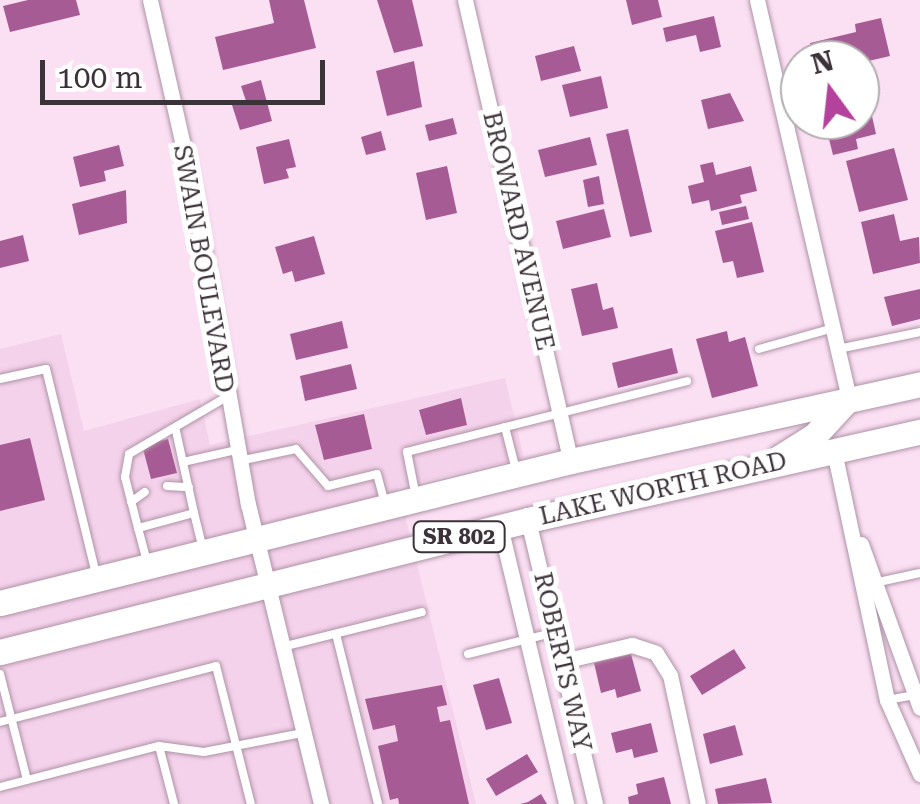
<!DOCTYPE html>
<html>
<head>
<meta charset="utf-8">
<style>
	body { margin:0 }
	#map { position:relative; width:920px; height:804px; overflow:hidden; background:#fbdff3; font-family:"Roboto Serif",serif }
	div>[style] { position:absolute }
	.built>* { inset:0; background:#f5d2eb }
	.building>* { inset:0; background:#a75b94 }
	.roads { filter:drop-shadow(0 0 2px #ae93a6) drop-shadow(0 0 2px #ae93a6) }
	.service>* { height:8px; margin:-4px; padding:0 4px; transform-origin:4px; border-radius:4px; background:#fff }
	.minor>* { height:15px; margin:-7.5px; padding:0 7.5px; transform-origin:7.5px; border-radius:7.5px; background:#fff }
	.primary>* { height:25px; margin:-12.5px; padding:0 12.5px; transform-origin:12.5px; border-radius:12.5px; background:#fff }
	span { translate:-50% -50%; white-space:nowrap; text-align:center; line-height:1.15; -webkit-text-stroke:10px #fff; paint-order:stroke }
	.shield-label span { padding:2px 8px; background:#fff; border:2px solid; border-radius:8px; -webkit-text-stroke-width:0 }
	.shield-label { font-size:22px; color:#3c3239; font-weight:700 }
	.street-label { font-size:25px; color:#3c3239 }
	.north { position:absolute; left:780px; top:40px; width:100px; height:100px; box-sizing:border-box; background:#fff; border:2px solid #b1adb0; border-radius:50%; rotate:345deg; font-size:28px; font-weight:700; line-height:40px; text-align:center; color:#3c3239 }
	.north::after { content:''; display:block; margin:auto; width:35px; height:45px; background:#b4419b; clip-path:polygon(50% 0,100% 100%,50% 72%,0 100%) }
	.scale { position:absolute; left:40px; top:60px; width:285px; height:45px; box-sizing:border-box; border:5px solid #3c3239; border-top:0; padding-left:12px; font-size:30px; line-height:35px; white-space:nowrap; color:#3c3239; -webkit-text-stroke:8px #fff; paint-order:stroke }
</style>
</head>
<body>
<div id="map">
	<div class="built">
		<div style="clip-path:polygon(61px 334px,84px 431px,200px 399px,210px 445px,505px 378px,524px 458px,398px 487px,476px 804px,0 804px,0 349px)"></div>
	</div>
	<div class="building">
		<div style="clip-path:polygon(28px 0,76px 0,80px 15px,10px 32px,3px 6px)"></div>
		<div style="clip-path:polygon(269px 0,304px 0,316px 48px,223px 70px,215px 37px,274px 23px)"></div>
		<div style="clip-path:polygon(377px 0,412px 0,423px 46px,394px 53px)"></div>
		<div style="clip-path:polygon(626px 0,658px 0,662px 17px,632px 25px)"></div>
		<div style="clip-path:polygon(714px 16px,721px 47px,700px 52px,696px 35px,666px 42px,663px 28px)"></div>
		<div style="clip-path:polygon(881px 18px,890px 56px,860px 63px,814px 60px,810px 43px,856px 32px,855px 24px)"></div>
		<div style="clip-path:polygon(574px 46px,581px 71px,541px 81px,535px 56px)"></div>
		<div style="clip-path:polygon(414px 61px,422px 107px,387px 116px,376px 71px)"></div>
		<div style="clip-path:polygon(601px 76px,608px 108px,570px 117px,562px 85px)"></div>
		<div style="clip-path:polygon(261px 80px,272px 121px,240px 130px,232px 105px,246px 101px,241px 86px)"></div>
		<div style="clip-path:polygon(730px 93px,744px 121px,708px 129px,701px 100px)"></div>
		<div style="clip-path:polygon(872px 116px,876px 134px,856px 139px,858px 149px,833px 155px,826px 127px)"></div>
		<div style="clip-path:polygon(453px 118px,457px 134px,429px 141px,425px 125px)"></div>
		<div style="clip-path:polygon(628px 129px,652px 232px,630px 237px,606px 134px)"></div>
		<div style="clip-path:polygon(381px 131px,386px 150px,366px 155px,361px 137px)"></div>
		<div style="clip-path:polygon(590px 137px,597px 165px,545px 177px,538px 150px)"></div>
		<div style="clip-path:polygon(289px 139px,296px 167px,286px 169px,289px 178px,264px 184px,256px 147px)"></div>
		<div style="clip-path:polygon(119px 145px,124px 166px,104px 171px,106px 181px,80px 187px,73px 157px)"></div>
		<div style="clip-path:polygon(894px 148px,908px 200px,859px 212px,846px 161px)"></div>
		<div style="clip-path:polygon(713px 162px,716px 175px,751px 166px,757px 191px,740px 195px,742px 203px,711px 211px,709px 200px,692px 204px,688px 186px,704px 182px,700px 165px)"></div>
		<div style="clip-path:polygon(447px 166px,457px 213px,426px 220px,416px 173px)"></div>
		<div style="clip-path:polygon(599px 176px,604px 204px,588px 207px,583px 180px)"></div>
		<div style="clip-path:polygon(126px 190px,127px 223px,79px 235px,72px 204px)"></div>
		<div style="clip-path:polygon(746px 206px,749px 219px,722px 225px,719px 212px)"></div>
		<div style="clip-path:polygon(604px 209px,611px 237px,563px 249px,556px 221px)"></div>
		<div style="clip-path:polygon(894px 214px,900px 241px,919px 237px,920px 263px,873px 274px,861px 222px)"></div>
		<div style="clip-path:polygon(752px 222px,764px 272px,737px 278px,733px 261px,723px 263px,715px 231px)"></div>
		<div style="clip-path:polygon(23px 235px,29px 261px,0 268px,0 241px)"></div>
		<div style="clip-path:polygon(314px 236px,325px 274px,295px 282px,292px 271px,283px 274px,275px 247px)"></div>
		<div style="clip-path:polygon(597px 283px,603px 310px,613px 307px,618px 328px,582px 336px,571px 289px)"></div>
		<div style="clip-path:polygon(920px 289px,920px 319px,892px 326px,884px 297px)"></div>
		<div style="clip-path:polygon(342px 321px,348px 348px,296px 360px,290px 334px)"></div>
		<div style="clip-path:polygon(727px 331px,729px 342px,745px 337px,758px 386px,712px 398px,696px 339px)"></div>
		<div style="clip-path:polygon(672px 348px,678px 373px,618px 388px,612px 363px)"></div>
		<div style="clip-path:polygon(351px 364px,357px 389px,305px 401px,300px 376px)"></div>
		<div style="clip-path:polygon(461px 398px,467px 425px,426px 435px,419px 410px)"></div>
		<div style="clip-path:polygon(364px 414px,372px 449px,324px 460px,315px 425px)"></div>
		<div style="clip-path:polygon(30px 438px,45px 500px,0 511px,0 445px)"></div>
		<div style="clip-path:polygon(168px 439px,177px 473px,151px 479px,142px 445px)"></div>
		<div style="clip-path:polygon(734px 649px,746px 668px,702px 695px,690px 676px)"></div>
		<div style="clip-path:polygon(631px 654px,641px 691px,617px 698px,615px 689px,601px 693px,594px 663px)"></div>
		<div style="clip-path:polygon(499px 678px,512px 723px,486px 730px,473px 685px)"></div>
		<div style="clip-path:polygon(442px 685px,447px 705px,437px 707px,440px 722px,450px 720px,469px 804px,399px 804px,398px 798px,390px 800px,378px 746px,398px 741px,395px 725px,373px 730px,365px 699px)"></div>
		<div style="clip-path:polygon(651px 723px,658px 752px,634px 758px,632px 749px,616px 753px,611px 733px)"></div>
		<div style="clip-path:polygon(735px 725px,743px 755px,710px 764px,703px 734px)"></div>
		<div style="clip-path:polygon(527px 754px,538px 772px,496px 796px,486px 779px)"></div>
		<div style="clip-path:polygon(664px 777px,671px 804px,629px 804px,628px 797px,638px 794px,636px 784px)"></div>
		<div style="clip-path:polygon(766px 778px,772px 803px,718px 804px,715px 789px)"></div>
		<div style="clip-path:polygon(541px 794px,547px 804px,520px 804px,528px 802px)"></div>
	</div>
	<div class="roads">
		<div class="service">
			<div style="left:759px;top:349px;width:77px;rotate:-15.8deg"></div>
			<div style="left:838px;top:349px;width:84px;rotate:-11.7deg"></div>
			<div style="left:0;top:379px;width:47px;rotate:-12.3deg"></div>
			<div style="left:46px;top:369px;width:211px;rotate:76.3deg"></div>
			<div style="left:505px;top:427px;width:44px;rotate:75.7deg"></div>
			<div style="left:176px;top:431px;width:84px;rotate:77.6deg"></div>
			<div style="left:194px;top:513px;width:58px;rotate:165deg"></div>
			<div style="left:138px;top:528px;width:53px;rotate:-104.3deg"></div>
			<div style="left:125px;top:477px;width:23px;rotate:-80deg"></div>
			<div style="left:129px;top:454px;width:111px;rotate:-30.3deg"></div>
			<div style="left:239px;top:461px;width:58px;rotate:-11.9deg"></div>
			<div style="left:296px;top:449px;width:49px;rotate:49.1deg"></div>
			<div style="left:328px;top:486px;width:50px;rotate:-13.8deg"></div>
			<div style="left:377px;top:474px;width:28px;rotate:75deg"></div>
			<div style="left:183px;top:462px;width:54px;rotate:-12.8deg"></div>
			<div style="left:167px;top:486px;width:22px;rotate:3deg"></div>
			<div style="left:416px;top:497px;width:46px;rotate:-101.3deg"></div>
			<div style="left:407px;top:452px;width:289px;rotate:-14.2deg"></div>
			<div style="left:131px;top:502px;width:17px;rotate:-36deg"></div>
			<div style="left:194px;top:513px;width:36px;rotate:76deg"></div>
			<div style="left:138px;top:528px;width:35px;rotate:75deg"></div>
			<div style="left:874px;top:583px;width:47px;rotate:-12.3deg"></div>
			<div style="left:336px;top:634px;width:175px;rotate:76.1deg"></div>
			<div style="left:282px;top:647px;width:144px;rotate:-14deg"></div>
			<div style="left:468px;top:654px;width:91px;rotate:-14deg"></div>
			<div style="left:0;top:674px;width:109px;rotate:75.7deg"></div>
			<div style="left:887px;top:700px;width:27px;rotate:-10deg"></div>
			<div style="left:0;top:722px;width:223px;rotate:-14.5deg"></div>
			<div style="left:216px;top:666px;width:142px;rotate:75.8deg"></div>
			<div style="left:159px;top:746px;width:60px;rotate:75.5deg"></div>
			<div style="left:0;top:787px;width:164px;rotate:-14.5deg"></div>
			<div style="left:159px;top:746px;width:45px;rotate:7.6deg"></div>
			<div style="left:204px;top:752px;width:101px;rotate:-10.9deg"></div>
		</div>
		<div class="minor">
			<div style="left:150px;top:0;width:195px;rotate:77.2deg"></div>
			<div style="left:193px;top:190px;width:319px;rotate:80.1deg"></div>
			<div style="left:248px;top:504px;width:309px;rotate:76.3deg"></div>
			<div style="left:465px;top:0;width:473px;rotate:77.1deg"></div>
			<div style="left:757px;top:0;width:409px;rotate:77deg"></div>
			<div style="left:834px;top:451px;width:255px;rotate:78deg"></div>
			<div style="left:887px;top:700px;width:81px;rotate:66deg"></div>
			<div style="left:528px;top:520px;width:292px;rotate:76.7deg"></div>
			<div style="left:500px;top:526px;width:286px;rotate:76.6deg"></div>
			<div style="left:861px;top:544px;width:174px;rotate:70.2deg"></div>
			<div style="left:563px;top:661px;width:71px;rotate:-13.1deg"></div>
			<div style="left:632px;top:645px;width:25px;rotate:18deg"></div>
			<div style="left:656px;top:653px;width:26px;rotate:58deg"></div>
			<div style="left:670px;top:675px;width:132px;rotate:77.8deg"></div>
		</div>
		<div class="primary">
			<div style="left:780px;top:457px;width:40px;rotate:-32deg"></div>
			<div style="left:814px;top:436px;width:50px;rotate:-47.4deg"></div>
			<div style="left:0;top:603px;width:588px;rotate:-13.97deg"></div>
			<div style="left:571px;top:461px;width:357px;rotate:-12.4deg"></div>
			<div style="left:0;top:652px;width:544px;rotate:-14.04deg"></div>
			<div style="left:528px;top:520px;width:402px;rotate:-12.7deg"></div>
		</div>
	</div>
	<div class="shield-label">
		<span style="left:459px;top:537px">SR 802</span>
	</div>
	<div class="street-label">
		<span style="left:518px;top:231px;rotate:77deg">BROWARD AVENUE</span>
		<span style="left:203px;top:269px;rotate:80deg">SWAIN BOULEVARD</span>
		<span style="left:663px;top:489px;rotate:-13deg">LAKE WORTH ROAD</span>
		<span style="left:562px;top:662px;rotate:77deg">ROBERTS WAY</span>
	</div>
	<div class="north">N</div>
	<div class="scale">100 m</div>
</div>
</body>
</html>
